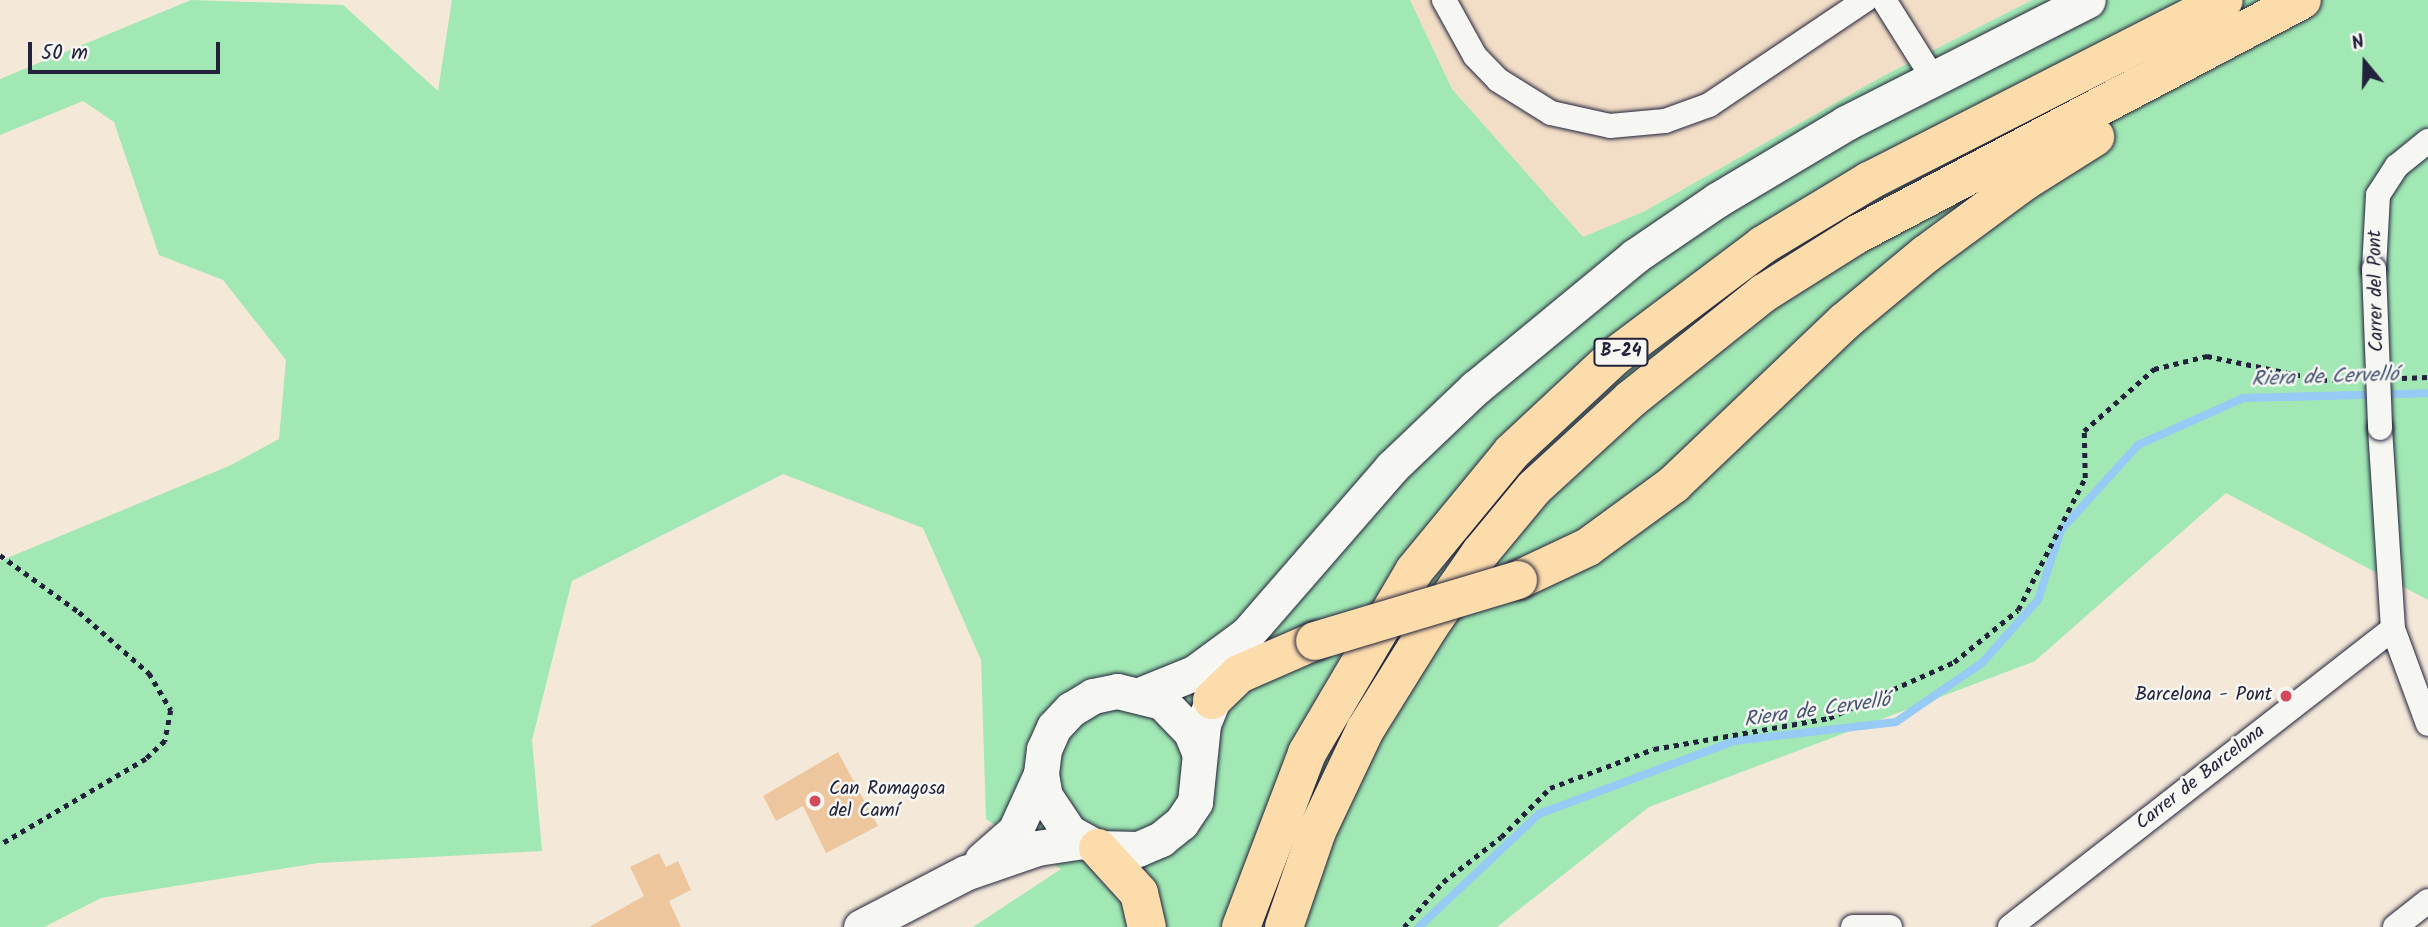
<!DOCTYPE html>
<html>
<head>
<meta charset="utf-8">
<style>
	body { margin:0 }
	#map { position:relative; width:2428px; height:927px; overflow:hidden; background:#f4e8d9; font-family:Kalam,sans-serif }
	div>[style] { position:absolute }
	.built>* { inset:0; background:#f2dec7 }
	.green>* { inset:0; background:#a1e8b5 }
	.stream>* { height:8px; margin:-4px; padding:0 4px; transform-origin:4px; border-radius:4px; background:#97caf4 }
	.building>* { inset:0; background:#eec69e }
	.path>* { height:4.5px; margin-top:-2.25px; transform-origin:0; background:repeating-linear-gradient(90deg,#22223b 0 5px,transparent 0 10px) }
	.roads { filter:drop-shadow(0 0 2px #22223b) drop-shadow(0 0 2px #22223b) }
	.street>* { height:24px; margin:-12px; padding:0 12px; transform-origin:12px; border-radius:12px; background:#f6f6f2 }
	.secondary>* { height:35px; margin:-17.5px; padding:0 17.5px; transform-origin:17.5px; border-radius:17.5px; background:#f6f6f2 }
	.highway>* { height:38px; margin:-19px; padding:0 19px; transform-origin:19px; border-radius:19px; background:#fddcac }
	.bridges { filter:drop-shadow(0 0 2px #22223b) drop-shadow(0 0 2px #22223b) }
	.street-bridge>* { height:24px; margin:-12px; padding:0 12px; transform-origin:12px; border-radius:12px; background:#f6f6f2 }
	.highway-bridge>* { height:38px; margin:-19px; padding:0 19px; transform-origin:19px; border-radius:19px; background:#fddcac }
	.dots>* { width:19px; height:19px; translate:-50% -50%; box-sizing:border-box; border:4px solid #f6f6f2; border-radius:50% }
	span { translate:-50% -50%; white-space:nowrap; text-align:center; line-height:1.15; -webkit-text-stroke:5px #f6f6f2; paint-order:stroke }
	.shield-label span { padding:2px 5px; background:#f6f6f2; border:2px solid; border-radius:5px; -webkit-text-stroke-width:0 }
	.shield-label { font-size:18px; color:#22223b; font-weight:700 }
	.street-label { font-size:19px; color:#22223b }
	.poi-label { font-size:19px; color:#22223b }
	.right { translate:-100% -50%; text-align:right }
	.left { translate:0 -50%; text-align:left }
	.water-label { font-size:21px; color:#455472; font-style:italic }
	.north { position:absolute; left:2330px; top:28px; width:70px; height:70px; -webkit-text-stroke:5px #f6f6f2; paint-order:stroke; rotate:341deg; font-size:19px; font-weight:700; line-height:28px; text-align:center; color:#22223b }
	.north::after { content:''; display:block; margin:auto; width:24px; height:32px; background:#22223b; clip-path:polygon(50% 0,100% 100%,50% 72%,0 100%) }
	.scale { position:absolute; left:28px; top:42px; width:192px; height:32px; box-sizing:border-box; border:4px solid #22223b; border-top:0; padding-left:9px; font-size:21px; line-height:24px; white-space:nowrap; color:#22223b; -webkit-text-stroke:5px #f6f6f2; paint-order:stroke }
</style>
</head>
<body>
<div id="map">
	<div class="built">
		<div style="clip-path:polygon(1410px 0,2032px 0,1885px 75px,1643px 212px,1583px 238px,1452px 89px)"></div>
	</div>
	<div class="green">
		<div style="clip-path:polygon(191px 0,343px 5px,438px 91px,452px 0,1410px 0,1452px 89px,1583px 237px,1643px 212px,1885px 75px,2032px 0,2428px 0,2428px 600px,2226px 493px,2035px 661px,1649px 807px,1497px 927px,973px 927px,1061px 869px,986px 819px,981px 660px,923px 528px,783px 474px,572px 581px,532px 740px,542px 851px,318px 863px,101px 898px,44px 927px,0 927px,0 561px,229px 466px,279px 439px,286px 360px,223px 280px,159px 255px,114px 122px,83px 101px,0 135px,0 79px)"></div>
	</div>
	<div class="stream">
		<div style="left:1419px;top:927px;width:165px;rotate:-43.3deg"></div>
		<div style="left:1539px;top:814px;width:208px;rotate:-20.5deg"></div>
		<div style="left:1734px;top:741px;width:163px;rotate:-6.7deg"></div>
		<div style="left:1896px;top:722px;width:104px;rotate:-34.5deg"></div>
		<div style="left:1982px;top:663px;width:84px;rotate:-48.4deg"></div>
		<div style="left:2038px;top:600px;width:74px;rotate:-71.8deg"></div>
		<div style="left:2061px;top:530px;width:115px;rotate:-47.8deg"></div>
		<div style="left:2138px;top:445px;width:115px;rotate:-24.1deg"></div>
		<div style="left:2243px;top:398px;width:185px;rotate:-1.5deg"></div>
	</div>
	<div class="building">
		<div style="clip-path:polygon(838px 752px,878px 826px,826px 853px,803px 806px,776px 821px,763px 796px)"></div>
		<div style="clip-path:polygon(659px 853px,666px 867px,678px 861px,691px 890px,669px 901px,681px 927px,589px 927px,644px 896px,630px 867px)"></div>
	</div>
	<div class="path">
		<div style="left:2402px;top:378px;width:26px;rotate:-2deg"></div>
		<div style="left:0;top:555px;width:97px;rotate:35.8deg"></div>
		<div style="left:79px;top:612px;width:93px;rotate:41.1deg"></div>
		<div style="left:149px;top:673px;width:43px;rotate:59.3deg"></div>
		<div style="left:171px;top:710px;width:32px;rotate:101deg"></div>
		<div style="left:165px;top:741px;width:26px;rotate:137deg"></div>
		<div style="left:146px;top:759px;width:169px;rotate:149.5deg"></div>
		<div style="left:1404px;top:927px;width:60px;rotate:-49.1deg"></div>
		<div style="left:1443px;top:882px;width:73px;rotate:-37.8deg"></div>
		<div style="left:1501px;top:837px;width:69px;rotate:-45deg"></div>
		<div style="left:1550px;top:788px;width:111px;rotate:-20.6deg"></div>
		<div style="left:1654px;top:749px;width:178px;rotate:-10deg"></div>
		<div style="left:1829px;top:718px;width:137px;rotate:-24.1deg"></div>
		<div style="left:1954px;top:662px;width:82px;rotate:-39.1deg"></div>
		<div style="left:2018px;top:610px;width:148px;rotate:-63.1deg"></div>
		<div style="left:2085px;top:478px;width:47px;rotate:-91.2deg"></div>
		<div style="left:2084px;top:431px;width:94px;rotate:-41.5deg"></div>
		<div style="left:2154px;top:369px;width:55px;rotate:-13.8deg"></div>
		<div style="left:2207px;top:356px;width:117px;rotate:11.8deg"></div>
		<div style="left:2322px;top:380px;width:33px;rotate:-2deg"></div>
	</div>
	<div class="roads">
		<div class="street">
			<div style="left:1444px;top:0;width:64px;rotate:61deg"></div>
			<div style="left:1475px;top:56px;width:33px;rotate:46deg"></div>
			<div style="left:1498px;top:80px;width:62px;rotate:31.9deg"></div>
			<div style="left:1551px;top:113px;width:60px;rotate:12.4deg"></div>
			<div style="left:1610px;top:126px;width:55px;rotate:-5.2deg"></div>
			<div style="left:1665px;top:121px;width:47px;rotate:-20deg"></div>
			<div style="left:1709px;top:105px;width:188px;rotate:-33.9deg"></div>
			<div style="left:1884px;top:0;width:92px;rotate:57.9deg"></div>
			<div style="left:2374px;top:269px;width:74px;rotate:-86.9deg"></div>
			<div style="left:2378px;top:195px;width:35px;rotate:-57deg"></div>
			<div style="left:2397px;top:166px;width:40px;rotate:-39deg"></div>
			<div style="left:2380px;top:428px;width:201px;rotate:86.3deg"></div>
			<div style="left:2393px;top:629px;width:101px;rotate:69.8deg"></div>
			<div style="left:1853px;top:927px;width:37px"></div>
			<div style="left:2010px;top:927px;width:485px;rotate:-37.9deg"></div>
			<div style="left:2395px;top:927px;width:42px;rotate:-38.2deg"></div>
		</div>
		<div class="secondary">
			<div style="left:1142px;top:694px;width:56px;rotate:-22deg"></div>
			<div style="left:1194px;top:673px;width:66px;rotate:-36.3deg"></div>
			<div style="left:1247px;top:634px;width:221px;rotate:-49deg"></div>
			<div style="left:1392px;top:467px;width:115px;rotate:-43.6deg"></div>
			<div style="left:1475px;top:388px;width:207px;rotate:-39.5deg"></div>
			<div style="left:1635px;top:256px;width:99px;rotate:-34.3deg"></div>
			<div style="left:1717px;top:200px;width:150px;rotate:-30.8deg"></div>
			<div style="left:1846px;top:123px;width:271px;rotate:-26.9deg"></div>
			<div style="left:1199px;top:752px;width:22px;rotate:-112deg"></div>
			<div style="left:1191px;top:732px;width:42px;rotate:-134deg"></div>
			<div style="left:1162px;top:702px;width:46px;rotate:-166.3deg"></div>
			<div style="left:1117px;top:691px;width:25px;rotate:168deg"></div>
			<div style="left:1093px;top:696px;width:26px;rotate:149deg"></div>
			<div style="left:1071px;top:709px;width:25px;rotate:133deg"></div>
			<div style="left:1054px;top:727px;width:24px;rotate:114deg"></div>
			<div style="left:1044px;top:749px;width:25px;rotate:97deg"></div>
			<div style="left:1041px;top:774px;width:22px;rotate:80deg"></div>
			<div style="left:1045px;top:796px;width:43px;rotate:56.3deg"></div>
			<div style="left:1069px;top:832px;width:33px;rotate:29deg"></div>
			<div style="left:1098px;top:848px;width:40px;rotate:1.4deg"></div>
			<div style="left:1138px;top:849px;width:25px;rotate:-23deg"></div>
			<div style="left:1161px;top:839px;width:26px;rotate:-39deg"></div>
			<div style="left:1181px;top:823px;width:25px;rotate:-56deg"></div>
			<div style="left:1195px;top:802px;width:78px;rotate:-84.1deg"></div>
			<div style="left:1203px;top:724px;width:55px;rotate:-67.6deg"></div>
			<div style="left:982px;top:860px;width:44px;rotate:-41.3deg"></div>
			<div style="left:1015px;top:831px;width:63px;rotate:-65.5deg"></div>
			<div style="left:861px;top:927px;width:117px;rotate:-27.4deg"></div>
			<div style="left:965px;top:873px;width:76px;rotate:-19.1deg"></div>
			<div style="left:1037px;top:848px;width:47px;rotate:-8.7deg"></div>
		</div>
		<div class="highway">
			<div style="left:1518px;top:580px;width:77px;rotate:-25.2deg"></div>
			<div style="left:1588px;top:547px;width:107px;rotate:-36.2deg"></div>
			<div style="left:1674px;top:484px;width:235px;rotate:-43.6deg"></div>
			<div style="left:1844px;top:322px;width:107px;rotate:-39.7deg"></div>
			<div style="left:1926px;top:254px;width:123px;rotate:-36.4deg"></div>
			<div style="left:2025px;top:181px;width:83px;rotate:-32.2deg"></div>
			<div style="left:1212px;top:700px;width:37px;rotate:-44deg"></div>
			<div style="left:1239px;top:674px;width:83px;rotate:-23.5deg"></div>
			<div style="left:1098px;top:848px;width:61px;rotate:47.7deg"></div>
			<div style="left:1139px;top:893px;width:35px;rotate:77deg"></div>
			<div style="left:1241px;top:927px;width:186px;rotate:-69.2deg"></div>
			<div style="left:1307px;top:753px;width:211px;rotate:-59.5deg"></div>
			<div style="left:1414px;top:571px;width:154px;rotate:-50.5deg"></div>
			<div style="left:1512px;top:452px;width:139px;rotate:-43deg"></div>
			<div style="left:1614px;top:357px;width:186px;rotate:-36.9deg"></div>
			<div style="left:1763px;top:245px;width:124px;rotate:-31.1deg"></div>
			<div style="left:1869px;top:181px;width:398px;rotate:-27deg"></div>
			<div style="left:1284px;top:927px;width:102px;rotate:-71deg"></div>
			<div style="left:1317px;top:831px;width:112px;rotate:-64.6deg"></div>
			<div style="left:1365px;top:730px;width:121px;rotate:-58.1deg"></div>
			<div style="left:1429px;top:627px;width:91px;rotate:-55.3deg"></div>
			<div style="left:1481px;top:552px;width:83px;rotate:-50.4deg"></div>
			<div style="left:1534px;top:488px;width:132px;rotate:-42.5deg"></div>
			<div style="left:1631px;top:399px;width:170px;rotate:-38.6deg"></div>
			<div style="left:1764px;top:293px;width:109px;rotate:-32.2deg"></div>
			<div style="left:1856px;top:235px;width:504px;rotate:-27.79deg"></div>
		</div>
	</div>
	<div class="bridges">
		<div class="street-bridge">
			<div style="left:2374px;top:269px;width:159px;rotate:87.8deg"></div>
		</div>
		<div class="highway-bridge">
			<div style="left:1315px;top:641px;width:212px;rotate:-16.7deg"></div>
		</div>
	</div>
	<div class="dots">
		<div style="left:2286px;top:696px;background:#d1495b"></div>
		<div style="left:815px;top:801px;background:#d1495b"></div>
	</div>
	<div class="shield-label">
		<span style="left:1621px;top:352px">B-24</span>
	</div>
	<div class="street-label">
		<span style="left:2377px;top:291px;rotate:-91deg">Carrer del Pont</span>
		<span style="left:2201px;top:778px;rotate:-38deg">Carrer de Barcelona</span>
	</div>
	<div class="poi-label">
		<span class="right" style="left:2272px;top:696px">Barcelona - Pont</span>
		<span class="left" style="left:829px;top:801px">Can Romagosa<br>del Camí</span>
	</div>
	<div class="water-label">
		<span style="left:2325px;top:378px;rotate:-2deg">Riera de Cervelló</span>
		<span style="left:1817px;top:711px;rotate:-8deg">Riera de Cervelló</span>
	</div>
	<div class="north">N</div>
	<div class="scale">50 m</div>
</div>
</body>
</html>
